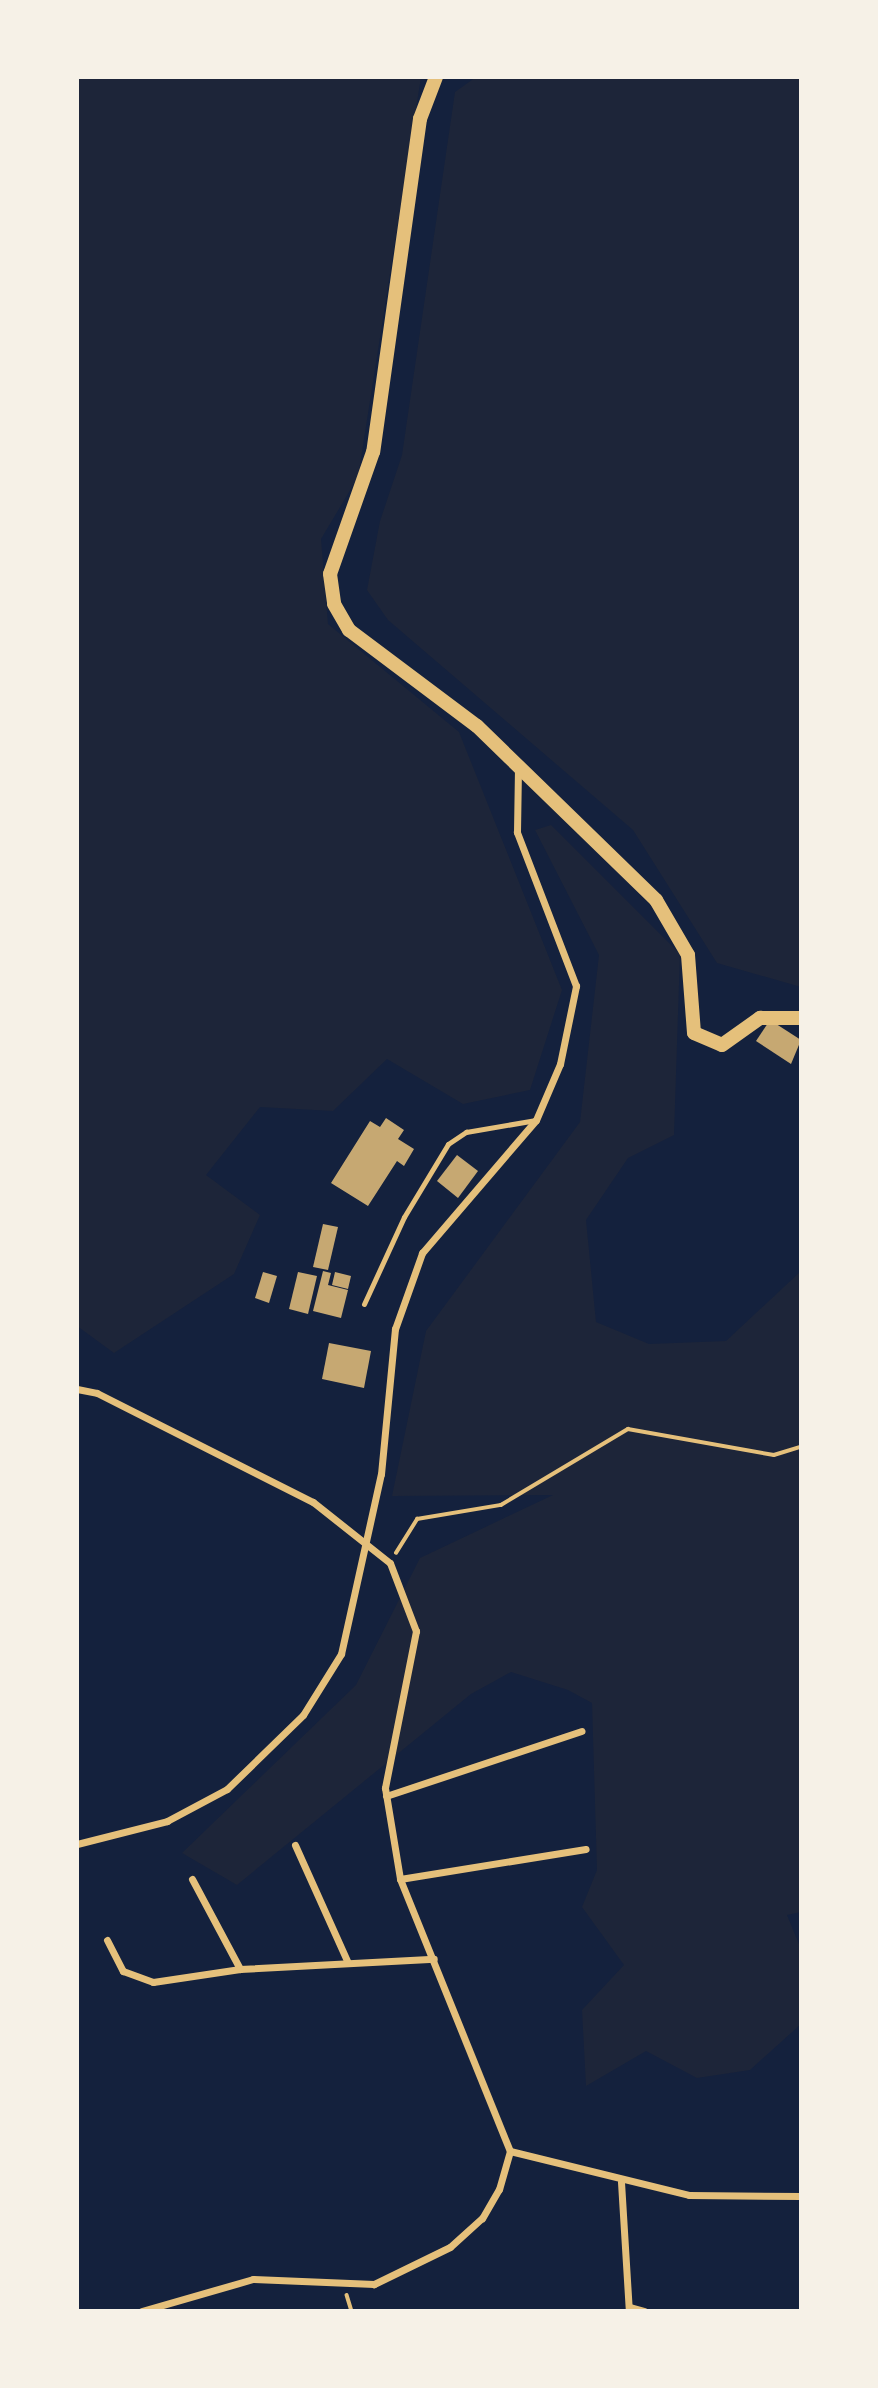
<!DOCTYPE html>
<html>
<head>
<meta charset="utf-8">
<style>
	body { margin:0 }
	#map { position:relative; width:878px; height:2388px; overflow:hidden; background:#14213d; font-family:Signika,sans-serif }
	div>[style] { position:absolute }
	.green>* { inset:0; background:#1d2539 }
	.building>* { inset:0; background:#c6a872 }
	.path>* { height:3.5px; margin:-1.75px; padding:0 1.75px; transform-origin:1.75px; border-radius:1.75px; background:#e5c07b }
	.service>* { height:5px; margin:-2.5px; padding:0 2.5px; transform-origin:2.5px; border-radius:2.5px; background:#e5c07b }
	.minor>* { height:7px; margin:-3.5px; padding:0 3.5px; transform-origin:3.5px; border-radius:3.5px; background:#e5c07b }
	.secondary>* { height:14px; margin:-7px; padding:0 7px; transform-origin:7px; border-radius:7px; background:#e5c07b }
	span { translate:-50% -50%; white-space:nowrap; text-align:center; line-height:1.15; -webkit-text-stroke:7px #f6f1e7; paint-order:stroke }
	.frame { position:absolute; inset:0; border:79px solid #f6f1e7; pointer-events:none }
</style>
</head>
<body>
<div id="map">
	<div class="green">
		<div style="clip-path:polygon(77px 77px,421px 77px,358px 477px,321px 539px,328px 624px,459px 732px,562px 990px,530px 1090px,463px 1104px,387px 1059px,333px 1111px,260px 1107px,206px 1175px,260px 1215px,234px 1274px,114px 1353px,77px 1326px)"></div>
		<div style="clip-path:polygon(476px 77px,801px 77px,801px 987px,717px 963px,633px 830px,388px 620px,367px 590px,380px 521px,402px 455px,455px 92px)"></div>
		<div style="clip-path:polygon(551px 825px,680px 954px,674px 1135px,628px 1158px,586px 1220px,596px 1322px,649px 1344px,726px 1341px,801px 1271px,801px 1912px,787px 1915px,801px 1949px,801px 2024px,750px 2070px,697px 2078px,646px 2051px,586px 2086px,582px 2010px,624px 1965px,582px 1907px,597px 1870px,592px 1703px,568px 1690px,511px 1672px,471px 1694px,237px 1885px,182px 1853px,356px 1685px,420px 1558px,553px 1495px,392px 1496px,426px 1331px,580px 1122px,599px 955px,535px 830px)"></div>
	</div>
	<div class="building">
		<div style="clip-path:polygon(770px 1020px,801px 1040px,791px 1064px,756px 1041px)"></div>
		<div style="clip-path:polygon(386px 1118px,404px 1130px,398px 1139px,414px 1149px,404px 1166px,397px 1161px,368px 1206px,331px 1183px,370px 1121px,380px 1127px)"></div>
		<div style="clip-path:polygon(457px 1155px,478px 1171px,458px 1198px,437px 1181px)"></div>
		<div style="clip-path:polygon(323px 1224px,338px 1227px,328px 1270px,313px 1267px)"></div>
		<div style="clip-path:polygon(323px 1271px,331px 1273px,328px 1285px,348px 1290px,341px 1318px,313px 1311px)"></div>
		<div style="clip-path:polygon(263px 1272px,277px 1276px,269px 1303px,255px 1298px)"></div>
		<div style="clip-path:polygon(298px 1272px,317px 1276px,308px 1314px,289px 1309px)"></div>
		<div style="clip-path:polygon(335px 1272px,351px 1276px,348px 1289px,332px 1285px)"></div>
		<div style="clip-path:polygon(329px 1343px,371px 1351px,364px 1388px,322px 1379px)"></div>
	</div>
	<div class="path">
		<div style="left:396px;top:1553px;width:40px;rotate:-58deg"></div>
		<div style="left:417px;top:1519px;width:85px;rotate:-9.5deg"></div>
		<div style="left:501px;top:1505px;width:148px;rotate:-30.9deg"></div>
		<div style="left:628px;top:1429px;width:148px;rotate:10.1deg"></div>
		<div style="left:774px;top:1455px;width:28px;rotate:-17deg"></div>
		<div style="left:347px;top:2295px;width:17px;rotate:73deg"></div>
	</div>
	<div class="service">
		<div style="left:364px;top:1304px;width:96px;rotate:-65.3deg"></div>
		<div style="left:404px;top:1217px;width:85px;rotate:-58.9deg"></div>
		<div style="left:448px;top:1144px;width:22px;rotate:-34deg"></div>
		<div style="left:466px;top:1132px;width:71px;rotate:-9.7deg"></div>
	</div>
	<div class="minor">
		<div style="left:77px;top:1389px;width:20px;rotate:11deg"></div>
		<div style="left:97px;top:1393px;width:242px;rotate:26.8deg"></div>
		<div style="left:313px;top:1502px;width:98px;rotate:38.4deg"></div>
		<div style="left:390px;top:1563px;width:73px;rotate:69.1deg"></div>
		<div style="left:416px;top:1631px;width:160px;rotate:101.2deg"></div>
		<div style="left:385px;top:1788px;width:92px;rotate:80.6deg"></div>
		<div style="left:400px;top:1879px;width:293px;rotate:68deg"></div>
		<div style="left:510px;top:2151px;width:40px;rotate:106deg"></div>
		<div style="left:499px;top:2189px;width:34px;rotate:120deg"></div>
		<div style="left:482px;top:2218px;width:43px;rotate:137.8deg"></div>
		<div style="left:450px;top:2247px;width:85px;rotate:154deg"></div>
		<div style="left:374px;top:2284px;width:121px;rotate:-177.6deg"></div>
		<div style="left:253px;top:2279px;width:116px;rotate:163.9deg"></div>
		<div style="left:386px;top:1796px;width:206px;rotate:-18.4deg"></div>
		<div style="left:77px;top:1844px;width:93px;rotate:-14.3deg"></div>
		<div style="left:167px;top:1821px;width:68px;rotate:-28.1deg"></div>
		<div style="left:227px;top:1789px;width:106px;rotate:-44.2deg"></div>
		<div style="left:303px;top:1715px;width:72px;rotate:-58.1deg"></div>
		<div style="left:341px;top:1654px;width:184px;rotate:-77.5deg"></div>
		<div style="left:381px;top:1474px;width:146px;rotate:-84.5deg"></div>
		<div style="left:395px;top:1329px;width:81px;rotate:-70.4deg"></div>
		<div style="left:422px;top:1253px;width:175px;rotate:-49.4deg"></div>
		<div style="left:536px;top:1120px;width:61px;rotate:-66.8deg"></div>
		<div style="left:560px;top:1064px;width:80px;rotate:-78.4deg"></div>
		<div style="left:576px;top:986px;width:165px;rotate:-111deg"></div>
		<div style="left:517px;top:832px;width:64px;rotate:-89.1deg"></div>
		<div style="left:295px;top:1845px;width:129px;rotate:65.8deg"></div>
		<div style="left:192px;top:1879px;width:102px;rotate:61.9deg"></div>
		<div style="left:400px;top:1879px;width:188px;rotate:-9.2deg"></div>
		<div style="left:107px;top:1940px;width:35px;rotate:63deg"></div>
		<div style="left:123px;top:1971px;width:32px;rotate:20deg"></div>
		<div style="left:153px;top:1982px;width:88px;rotate:-8.5deg"></div>
		<div style="left:240px;top:1969px;width:194px;rotate:-3deg"></div>
		<div style="left:510px;top:2151px;width:184px;rotate:13.8deg"></div>
		<div style="left:689px;top:2195px;width:112px;rotate:0.5deg"></div>
		<div style="left:621px;top:2182px;width:129px;rotate:86.5deg"></div>
		<div style="left:630px;top:2307px;width:15px;rotate:16deg"></div>
	</div>
	<div class="secondary">
		<div style="left:436px;top:77px;width:45px;rotate:110.9deg"></div>
		<div style="left:420px;top:119px;width:336px;rotate:98deg"></div>
		<div style="left:373px;top:452px;width:129px;rotate:109.4deg"></div>
		<div style="left:330px;top:574px;width:30px;rotate:82deg"></div>
		<div style="left:334px;top:604px;width:30px;rotate:60deg"></div>
		<div style="left:349px;top:630px;width:160px;rotate:36.9deg"></div>
		<div style="left:477px;top:726px;width:250px;rotate:44.2deg"></div>
		<div style="left:656px;top:900px;width:64px;rotate:59.8deg"></div>
		<div style="left:688px;top:955px;width:78px;rotate:85.6deg"></div>
		<div style="left:694px;top:1033px;width:30px;rotate:23deg"></div>
		<div style="left:722px;top:1045px;width:47px;rotate:-35.4deg"></div>
		<div style="left:760px;top:1018px;width:41px"></div>
	</div>
	<div class="frame"></div>
</div>
</body>
</html>
